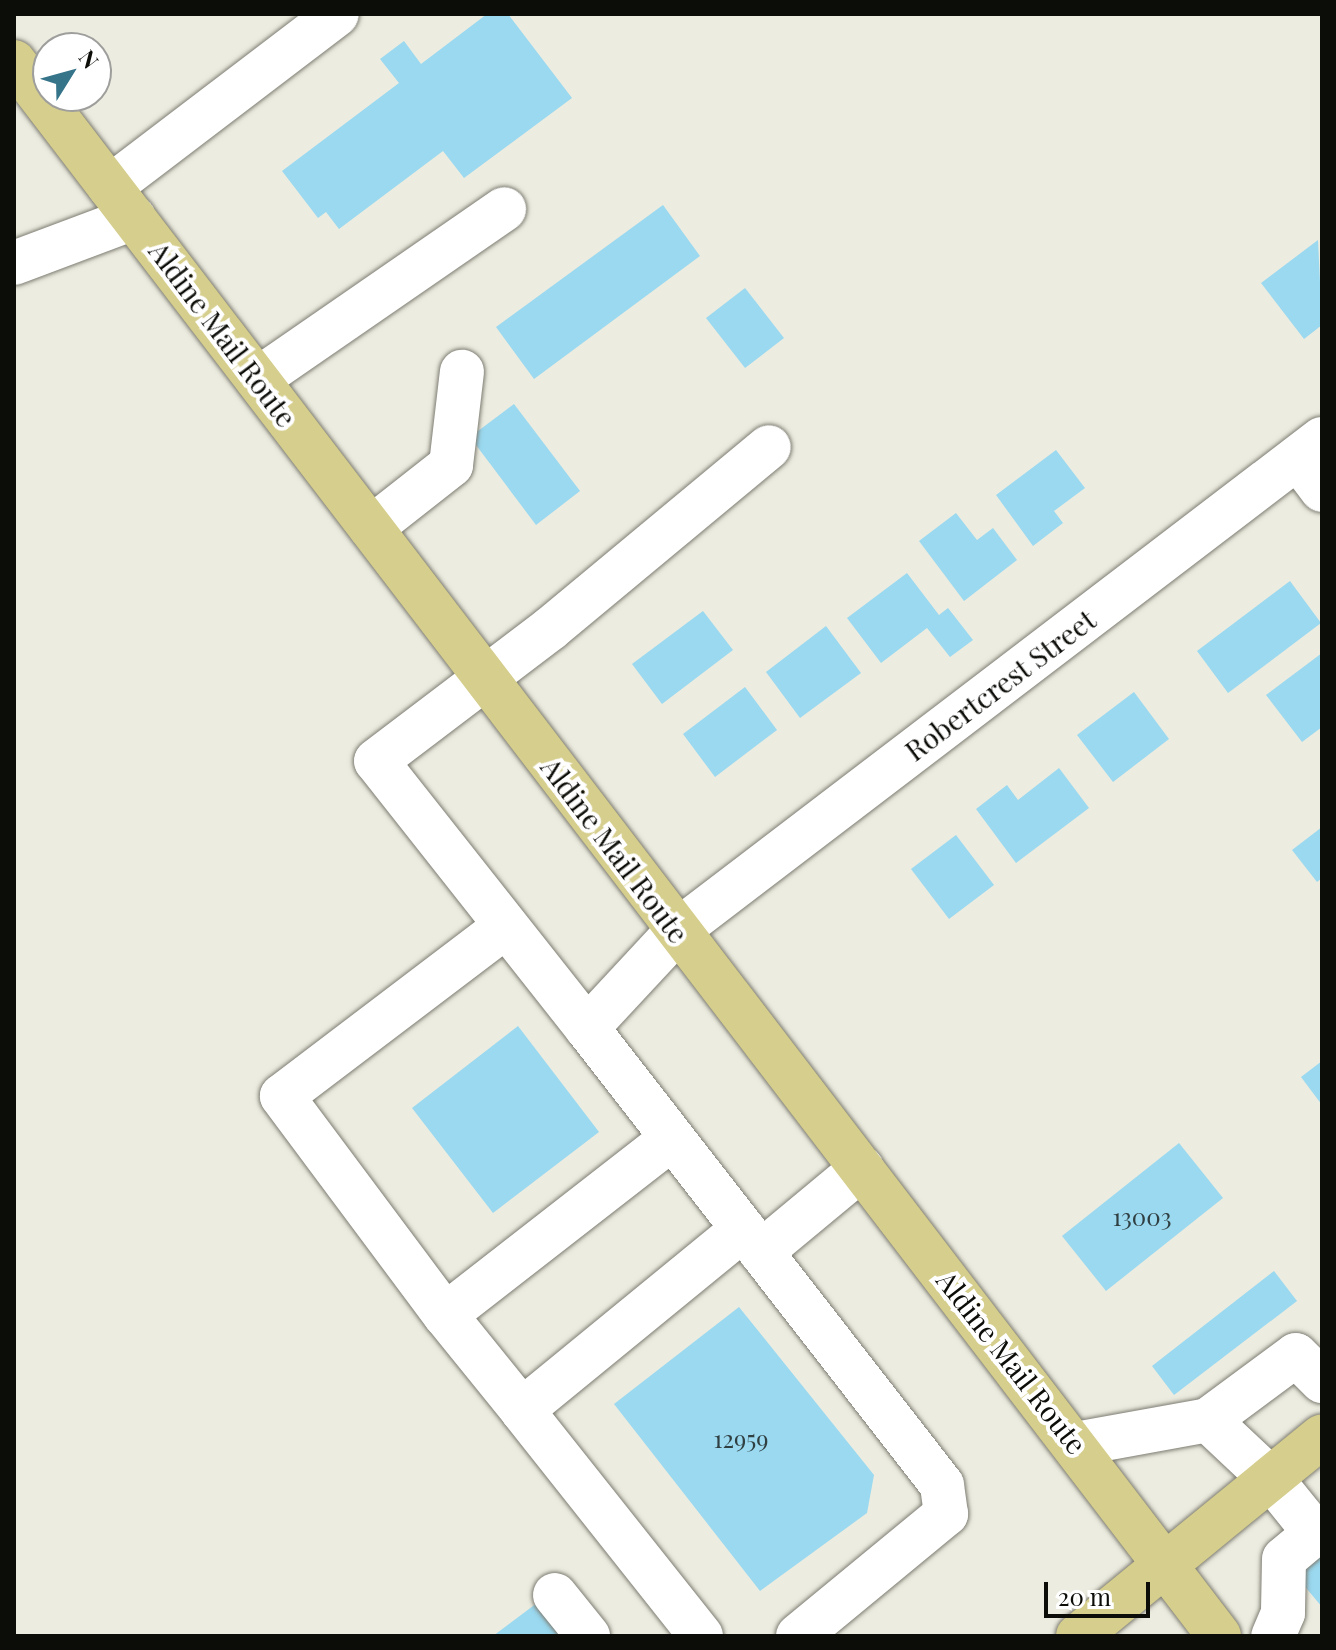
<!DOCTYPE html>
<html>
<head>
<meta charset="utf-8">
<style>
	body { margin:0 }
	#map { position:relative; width:1336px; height:1650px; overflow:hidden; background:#edece0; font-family:"Playfair Display",serif }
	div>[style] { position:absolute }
	.building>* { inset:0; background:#9ad9f0 }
	.roads { filter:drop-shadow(0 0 2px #7d7c72) drop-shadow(0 0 2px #7d7c72) }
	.minor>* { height:44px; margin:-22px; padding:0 22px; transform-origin:22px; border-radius:22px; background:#fff }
	.major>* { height:44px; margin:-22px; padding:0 22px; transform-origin:22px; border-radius:22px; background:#d6ce8d }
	span { translate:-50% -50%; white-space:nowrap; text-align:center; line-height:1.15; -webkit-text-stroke:8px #fff; paint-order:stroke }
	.number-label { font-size:24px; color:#303f42 }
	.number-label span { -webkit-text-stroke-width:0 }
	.street-label { font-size:28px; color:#0c0c08 }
	.frame { position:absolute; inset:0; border:16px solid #0c0c08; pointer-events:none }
	.north { position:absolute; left:32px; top:32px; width:80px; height:80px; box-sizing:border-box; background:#fff; border:2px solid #9e9e9c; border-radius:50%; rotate:53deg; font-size:22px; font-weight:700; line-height:32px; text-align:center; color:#0c0c08 }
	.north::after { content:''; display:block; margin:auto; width:28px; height:36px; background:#357489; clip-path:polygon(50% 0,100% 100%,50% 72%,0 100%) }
	.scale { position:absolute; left:1044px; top:1582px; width:106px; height:36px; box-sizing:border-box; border:4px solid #0c0c08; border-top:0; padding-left:10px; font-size:24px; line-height:28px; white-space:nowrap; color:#0c0c08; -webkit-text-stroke:6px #fff; paint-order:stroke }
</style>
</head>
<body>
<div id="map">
	<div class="building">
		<div style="clip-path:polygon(487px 14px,508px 14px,572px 98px,464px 178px,443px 151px,339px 229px,326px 212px,318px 218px,282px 171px,399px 83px,380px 59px,404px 41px,421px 64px)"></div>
		<div style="clip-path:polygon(663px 205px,700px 256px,534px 379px,496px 327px)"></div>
		<div style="clip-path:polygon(1318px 240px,1322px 325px,1304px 339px,1261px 283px)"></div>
		<div style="clip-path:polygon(745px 288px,784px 338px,745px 368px,706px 318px)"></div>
		<div style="clip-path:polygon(514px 404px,580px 491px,536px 525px,470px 437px)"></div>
		<div style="clip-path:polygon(1056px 450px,1085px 488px,1054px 511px,1063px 523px,1033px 546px,996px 495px)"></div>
		<div style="clip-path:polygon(956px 513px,977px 540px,993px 528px,1017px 560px,964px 601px,919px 541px)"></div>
		<div style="clip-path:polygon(907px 573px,939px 615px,948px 608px,973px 640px,950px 657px,927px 628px,881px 663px,847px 618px)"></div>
		<div style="clip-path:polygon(1290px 581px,1321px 623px,1228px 693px,1197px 651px)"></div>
		<div style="clip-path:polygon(703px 611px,733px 650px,662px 704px,632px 664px)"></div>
		<div style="clip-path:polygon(826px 626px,861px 673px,800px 718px,766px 672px)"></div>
		<div style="clip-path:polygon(1322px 653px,1322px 727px,1302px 742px,1266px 695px)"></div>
		<div style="clip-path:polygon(745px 687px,777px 730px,715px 777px,683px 734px)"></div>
		<div style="clip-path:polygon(1134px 692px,1169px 739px,1113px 782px,1077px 735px)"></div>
		<div style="clip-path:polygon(1059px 768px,1089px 808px,1016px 863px,976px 809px,1007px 785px,1018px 800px)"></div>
		<div style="clip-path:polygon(1322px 827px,1322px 878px,1317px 882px,1292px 850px)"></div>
		<div style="clip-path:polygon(956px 835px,994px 885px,949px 919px,911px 869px)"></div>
		<div style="clip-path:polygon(518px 1026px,599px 1132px,493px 1213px,412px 1108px)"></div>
		<div style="clip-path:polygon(1322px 1061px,1322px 1105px,1301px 1077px)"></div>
		<div style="clip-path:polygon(1179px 1143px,1223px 1198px,1106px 1291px,1062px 1236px)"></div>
		<div style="clip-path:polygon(1274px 1271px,1297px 1301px,1174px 1395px,1152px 1366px)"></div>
		<div style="clip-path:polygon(739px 1307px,874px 1475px,867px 1513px,760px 1591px,614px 1404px)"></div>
		<div style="clip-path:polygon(1322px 1556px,1322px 1607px,1297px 1577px)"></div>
		<div style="clip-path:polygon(537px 1603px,562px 1636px,493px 1636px)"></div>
	</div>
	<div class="roads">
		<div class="minor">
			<div style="left:110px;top:187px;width:285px;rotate:-37.3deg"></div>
			<div style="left:14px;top:263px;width:128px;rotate:-20.6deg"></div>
			<div style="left:258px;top:379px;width:299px;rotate:-34.6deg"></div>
			<div style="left:1298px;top:458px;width:40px;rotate:53deg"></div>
			<div style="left:371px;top:528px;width:102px;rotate:-38.2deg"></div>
			<div style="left:451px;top:465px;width:94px;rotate:-83.3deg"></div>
			<div style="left:587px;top:1028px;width:340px;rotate:-128.3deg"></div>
			<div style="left:376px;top:761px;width:220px;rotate:-37.2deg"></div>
			<div style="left:551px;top:628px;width:283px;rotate:-39.7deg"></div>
			<div style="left:761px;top:1252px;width:131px;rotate:-39.7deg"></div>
			<div style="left:445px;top:1315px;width:273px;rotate:-126.7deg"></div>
			<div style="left:282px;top:1096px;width:281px;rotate:-37.2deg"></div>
			<div style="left:522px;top:1410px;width:122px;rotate:-129deg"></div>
			<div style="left:445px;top:1315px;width:288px;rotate:-37.9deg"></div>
			<div style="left:1208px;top:1420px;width:109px;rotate:-36.5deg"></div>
			<div style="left:1296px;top:1355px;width:37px;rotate:45deg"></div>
			<div style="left:1076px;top:1444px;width:134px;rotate:-10.3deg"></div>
			<div style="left:1208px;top:1420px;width:89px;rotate:43.2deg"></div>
			<div style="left:1273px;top:1481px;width:67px;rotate:51.1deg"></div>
			<div style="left:1315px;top:1533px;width:40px;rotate:140deg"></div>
			<div style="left:1284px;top:1559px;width:54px;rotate:91.1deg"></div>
			<div style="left:1283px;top:1613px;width:25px;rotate:113deg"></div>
			<div style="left:555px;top:1595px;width:53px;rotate:51.2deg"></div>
			<div style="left:701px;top:1636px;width:288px;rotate:-128.4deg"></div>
			<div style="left:522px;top:1410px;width:286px;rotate:-39.3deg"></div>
			<div style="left:798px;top:1636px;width:192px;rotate:-39.5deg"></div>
			<div style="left:946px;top:1514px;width:29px;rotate:-98deg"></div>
			<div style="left:942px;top:1485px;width:579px;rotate:-127.84deg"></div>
			<div style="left:587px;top:1028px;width:132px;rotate:-47.1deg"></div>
			<div style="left:677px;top:931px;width:811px;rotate:-37.34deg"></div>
		</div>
		<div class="major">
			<div style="left:14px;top:62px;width:1982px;rotate:52.56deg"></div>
			<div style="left:1078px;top:1636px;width:315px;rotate:-39.3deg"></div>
		</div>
	</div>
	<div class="number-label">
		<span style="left:1142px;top:1217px">13003</span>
		<span style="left:741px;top:1439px">12959</span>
	</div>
	<div class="street-label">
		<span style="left:223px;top:334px;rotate:53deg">Aldine Mail Route</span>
		<span style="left:1000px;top:685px;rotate:-37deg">Robertcrest Street</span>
		<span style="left:615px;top:850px;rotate:53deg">Aldine Mail Route</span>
		<span style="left:1012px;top:1362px;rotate:52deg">Aldine Mail Route</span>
	</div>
	<div class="frame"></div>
	<div class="north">N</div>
	<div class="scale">20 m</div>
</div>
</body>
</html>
